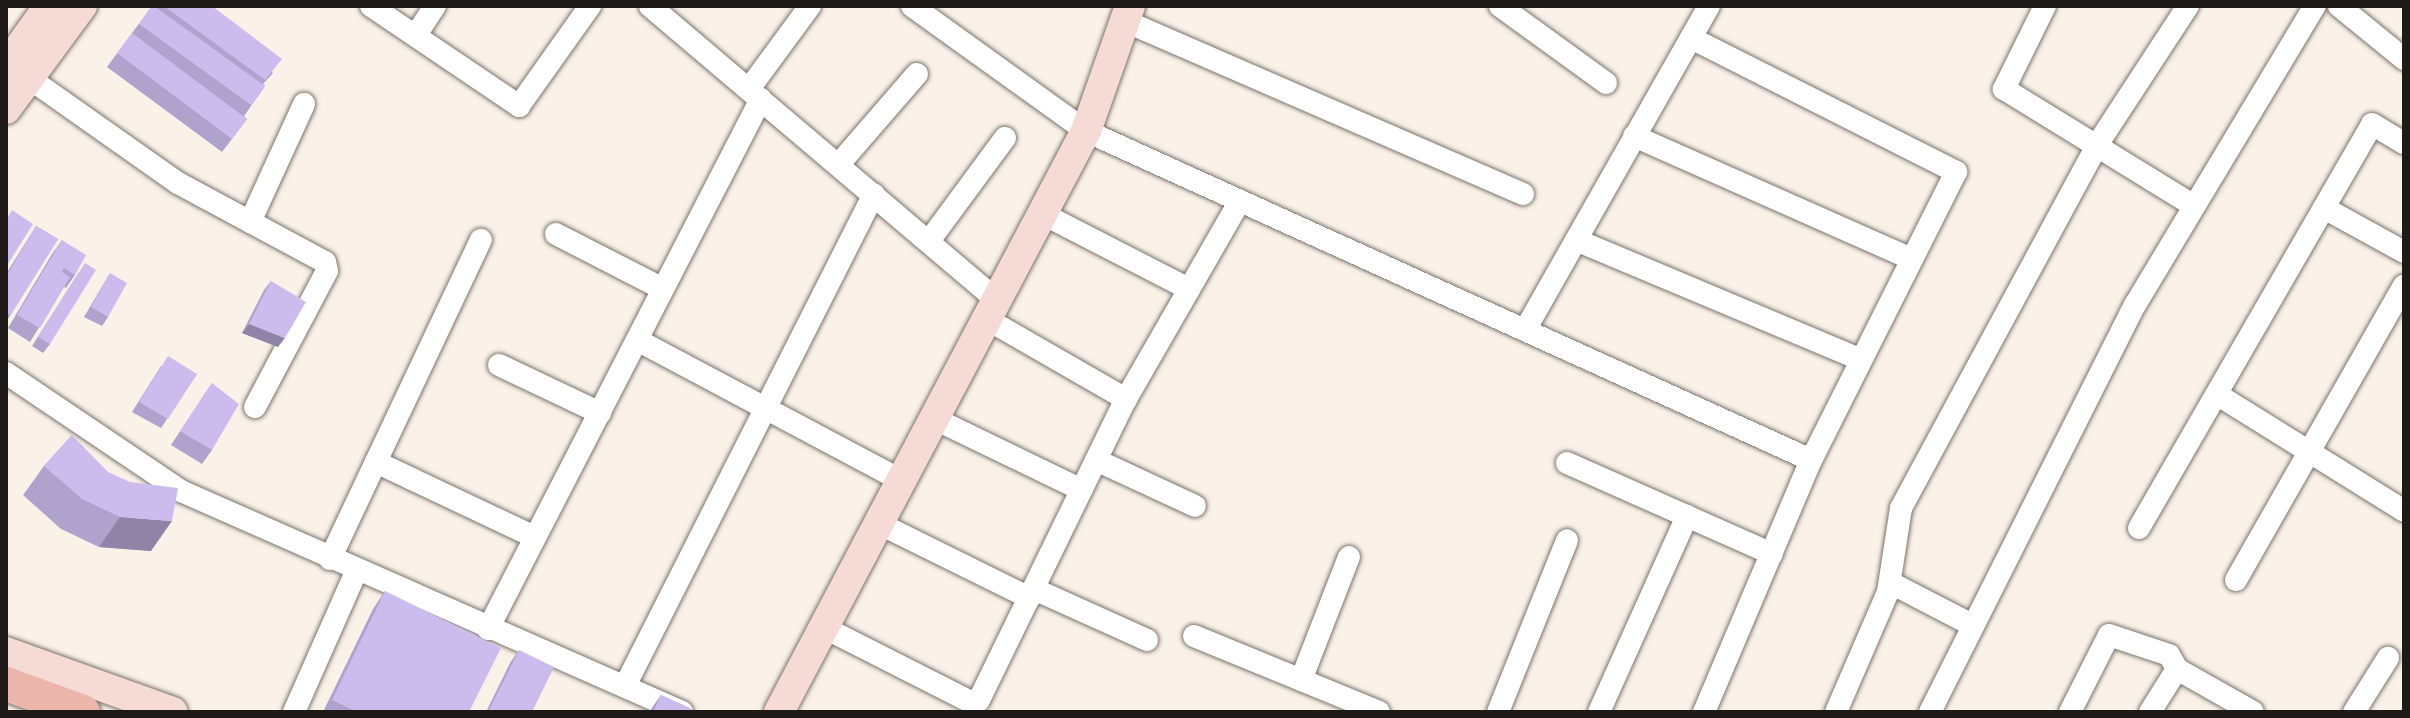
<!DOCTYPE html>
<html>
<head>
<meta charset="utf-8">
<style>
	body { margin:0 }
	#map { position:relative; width:2410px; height:718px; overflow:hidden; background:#faf2e9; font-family:Arial,sans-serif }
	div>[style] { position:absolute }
	.roads { filter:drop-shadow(0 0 2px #7a736b) drop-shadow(0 0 2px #7a736b) }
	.street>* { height:22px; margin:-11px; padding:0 11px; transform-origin:11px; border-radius:11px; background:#fff }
	.secondary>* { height:30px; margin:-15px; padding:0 15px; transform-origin:15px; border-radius:15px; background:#f5dad6 }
	.primary>* { height:34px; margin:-17px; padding:0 17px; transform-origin:17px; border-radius:17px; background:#ebb5ac }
	.wall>* { inset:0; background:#afa2cd }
	.shaded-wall>* { inset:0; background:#8f84a7 }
	.building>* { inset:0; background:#ccbcee }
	span { translate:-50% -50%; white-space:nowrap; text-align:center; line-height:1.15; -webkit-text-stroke:8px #faf2e9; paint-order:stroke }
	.frame { position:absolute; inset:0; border:8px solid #1d1a17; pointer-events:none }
</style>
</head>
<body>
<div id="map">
	<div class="roads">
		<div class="street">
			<div style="left:371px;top:6px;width:179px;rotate:34deg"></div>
			<div style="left:519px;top:106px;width:123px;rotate:-54.6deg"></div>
			<div style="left:650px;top:6px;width:453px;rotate:40.3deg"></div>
			<div style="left:912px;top:6px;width:214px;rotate:35.7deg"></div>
			<div style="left:1086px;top:131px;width:796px;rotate:24.41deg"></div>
			<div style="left:1500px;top:6px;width:131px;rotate:36deg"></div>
			<div style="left:2045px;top:6px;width:93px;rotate:116.3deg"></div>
			<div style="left:2004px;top:89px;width:223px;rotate:31.6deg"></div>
			<div style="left:2339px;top:6px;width:84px;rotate:39.2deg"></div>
			<div style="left:1125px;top:21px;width:434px;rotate:23.5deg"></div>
			<div style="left:416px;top:35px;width:35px;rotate:-57deg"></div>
			<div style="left:1691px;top:38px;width:297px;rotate:26.8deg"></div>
			<div style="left:1956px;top:172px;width:322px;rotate:116.7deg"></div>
			<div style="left:1811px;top:460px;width:274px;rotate:113deg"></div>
			<div style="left:29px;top:78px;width:182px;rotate:35.2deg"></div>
			<div style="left:178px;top:183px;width:167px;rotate:28.3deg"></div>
			<div style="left:325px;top:262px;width:9px;rotate:77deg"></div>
			<div style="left:327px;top:271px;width:154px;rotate:117.9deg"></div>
			<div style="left:749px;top:89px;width:103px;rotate:-53.7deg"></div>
			<div style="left:1634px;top:136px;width:303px;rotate:23.9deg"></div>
			<div style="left:839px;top:164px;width:119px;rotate:-49.1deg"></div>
			<div style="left:2324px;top:208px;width:91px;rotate:28.8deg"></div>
			<div style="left:1043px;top:214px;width:164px;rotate:27.2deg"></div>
			<div style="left:250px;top:222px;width:130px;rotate:-65.4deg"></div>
			<div style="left:556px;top:234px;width:120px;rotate:27.2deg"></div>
			<div style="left:1576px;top:240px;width:307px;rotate:22.8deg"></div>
			<div style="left:929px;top:241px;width:128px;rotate:-53.6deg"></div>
			<div style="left:985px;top:318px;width:163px;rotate:29.9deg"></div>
			<div style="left:1525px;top:330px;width:373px;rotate:-60.4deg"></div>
			<div style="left:637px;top:340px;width:298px;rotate:28deg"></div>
			<div style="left:499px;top:365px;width:112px;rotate:25.4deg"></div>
			<div style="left:6px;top:373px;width:211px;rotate:34deg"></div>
			<div style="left:181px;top:491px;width:548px;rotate:23.8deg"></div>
			<div style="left:2218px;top:395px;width:219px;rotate:31.9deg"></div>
			<div style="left:933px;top:418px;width:165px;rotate:25.8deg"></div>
			<div style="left:1096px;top:460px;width:109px;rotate:24.9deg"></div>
			<div style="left:376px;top:462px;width:176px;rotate:25.3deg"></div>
			<div style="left:1567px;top:463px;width:224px;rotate:23.9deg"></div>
			<div style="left:878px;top:523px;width:169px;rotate:26.3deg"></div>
			<div style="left:2139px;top:528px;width:466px;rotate:-60deg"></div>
			<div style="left:2372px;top:124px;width:37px;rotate:31deg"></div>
			<div style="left:330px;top:559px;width:353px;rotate:-64.7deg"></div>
			<div style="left:2236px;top:580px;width:339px;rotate:-60.3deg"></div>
			<div style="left:1891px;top:583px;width:91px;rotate:27.4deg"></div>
			<div style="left:1034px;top:589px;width:124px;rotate:24.3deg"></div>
			<div style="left:823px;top:627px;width:166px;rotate:26.9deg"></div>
			<div style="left:971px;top:702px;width:8px;rotate:-14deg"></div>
			<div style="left:979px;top:700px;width:335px;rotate:-64deg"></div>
			<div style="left:1126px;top:399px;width:228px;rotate:-60.1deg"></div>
			<div style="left:488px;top:629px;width:596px;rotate:-62.75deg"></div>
			<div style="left:1194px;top:636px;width:200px;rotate:22.3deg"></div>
			<div style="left:1301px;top:680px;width:132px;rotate:-68.7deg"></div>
			<div style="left:625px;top:686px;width:551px;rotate:-63.16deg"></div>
			<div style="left:294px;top:712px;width:153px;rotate:-66.1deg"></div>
			<div style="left:1498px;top:712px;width:185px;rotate:-68.1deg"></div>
			<div style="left:1599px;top:712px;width:215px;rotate:-65.8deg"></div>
			<div style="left:1836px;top:712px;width:131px;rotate:-66.6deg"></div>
			<div style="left:1888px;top:592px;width:85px;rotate:-81.2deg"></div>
			<div style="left:1901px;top:508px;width:413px;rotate:-61.6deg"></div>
			<div style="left:2097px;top:145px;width:166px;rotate:-56.8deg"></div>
			<div style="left:1930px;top:712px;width:456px;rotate:-63.3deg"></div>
			<div style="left:2135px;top:305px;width:349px;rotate:-59deg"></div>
			<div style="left:2070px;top:712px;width:86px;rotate:-63.1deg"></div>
			<div style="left:2109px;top:635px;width:63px;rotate:18.4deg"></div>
			<div style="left:2169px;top:655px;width:16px;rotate:60deg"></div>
			<div style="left:2150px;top:712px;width:51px;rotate:-57.9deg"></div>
			<div style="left:2177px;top:669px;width:87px;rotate:29.5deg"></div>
			<div style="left:2354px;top:712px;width:64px;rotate:-57.8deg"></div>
		</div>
		<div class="secondary">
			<div style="left:6px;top:66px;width:74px;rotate:-54.4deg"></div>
			<div style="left:6px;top:109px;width:128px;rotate:-53.6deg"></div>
			<div style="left:6px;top:652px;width:177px;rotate:19.8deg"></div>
			<div style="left:779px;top:712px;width:657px;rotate:-62.15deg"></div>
			<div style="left:1086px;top:131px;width:133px;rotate:-70.6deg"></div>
		</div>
		<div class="primary">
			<div style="left:6px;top:684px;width:82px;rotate:20deg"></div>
		</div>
	</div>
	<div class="wall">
		<div style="clip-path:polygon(152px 6px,157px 8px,158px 6px,212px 6px,273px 73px,263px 84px,265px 86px,244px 116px,247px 119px,222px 152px,107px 67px)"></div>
		<div style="clip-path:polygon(36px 226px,58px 239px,6px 322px,6px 274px)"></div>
		<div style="clip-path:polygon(62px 240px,75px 275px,66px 288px,64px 287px,30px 342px,8px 328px,52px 254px)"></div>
		<div style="clip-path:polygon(79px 272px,50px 344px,43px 353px,32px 346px)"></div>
		<div style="clip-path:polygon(110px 273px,108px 317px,102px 326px,84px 317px)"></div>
		<div style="clip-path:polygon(271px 281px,278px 347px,242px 333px,264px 290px)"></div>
		<div style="clip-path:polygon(161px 366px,197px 374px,161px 428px,132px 412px)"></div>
		<div style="clip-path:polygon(212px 383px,212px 450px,202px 464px,171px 445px)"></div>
		<div style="clip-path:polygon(72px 435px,151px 551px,99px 547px,61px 529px,23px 495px,44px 466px)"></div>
		<div style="clip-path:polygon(385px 591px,469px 712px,323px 712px,373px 609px)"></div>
		<div style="clip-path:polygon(519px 650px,532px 712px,486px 712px,510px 663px)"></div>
		<div style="clip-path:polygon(661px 695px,698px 712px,649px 712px)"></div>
	</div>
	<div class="shaded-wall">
		<div style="clip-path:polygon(249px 324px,285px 338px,278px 347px,242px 333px)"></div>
		<div style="clip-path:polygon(120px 517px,172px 521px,151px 551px,99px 547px)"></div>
	</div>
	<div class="building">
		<div style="clip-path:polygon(152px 6px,154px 6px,265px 86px,251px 105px,139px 24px)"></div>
		<div style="clip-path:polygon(164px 6px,212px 6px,282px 59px,265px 80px)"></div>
		<div style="clip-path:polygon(132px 33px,247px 119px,232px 139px,117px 53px)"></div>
		<div style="clip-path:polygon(12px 210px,33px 224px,6px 267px,6px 220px)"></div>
		<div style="clip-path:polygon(36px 226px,58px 239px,10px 316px,6px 311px,6px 277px)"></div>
		<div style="clip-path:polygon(62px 240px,86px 255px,75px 275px,64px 268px,62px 272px,70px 277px,40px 328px,17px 315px)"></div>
		<div style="clip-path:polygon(85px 263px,96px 270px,50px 344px,38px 337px)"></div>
		<div style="clip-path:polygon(110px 273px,127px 283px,108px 317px,91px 307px)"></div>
		<div style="clip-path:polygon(271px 281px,306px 302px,285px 338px,249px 324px)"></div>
		<div style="clip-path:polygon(168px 356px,197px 374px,168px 419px,139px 402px)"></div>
		<div style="clip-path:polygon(212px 383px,239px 404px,212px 450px,180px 431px)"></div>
		<div style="clip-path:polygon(72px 435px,108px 472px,130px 482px,178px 488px,172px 521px,120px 517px,82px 499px,44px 466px)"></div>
		<div style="clip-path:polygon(385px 591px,501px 648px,469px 712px,357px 712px,332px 700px)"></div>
		<div style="clip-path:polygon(519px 650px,554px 667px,532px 712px,488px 712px)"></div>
		<div style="clip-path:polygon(661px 695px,698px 712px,653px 712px)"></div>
	</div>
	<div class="frame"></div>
</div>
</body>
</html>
